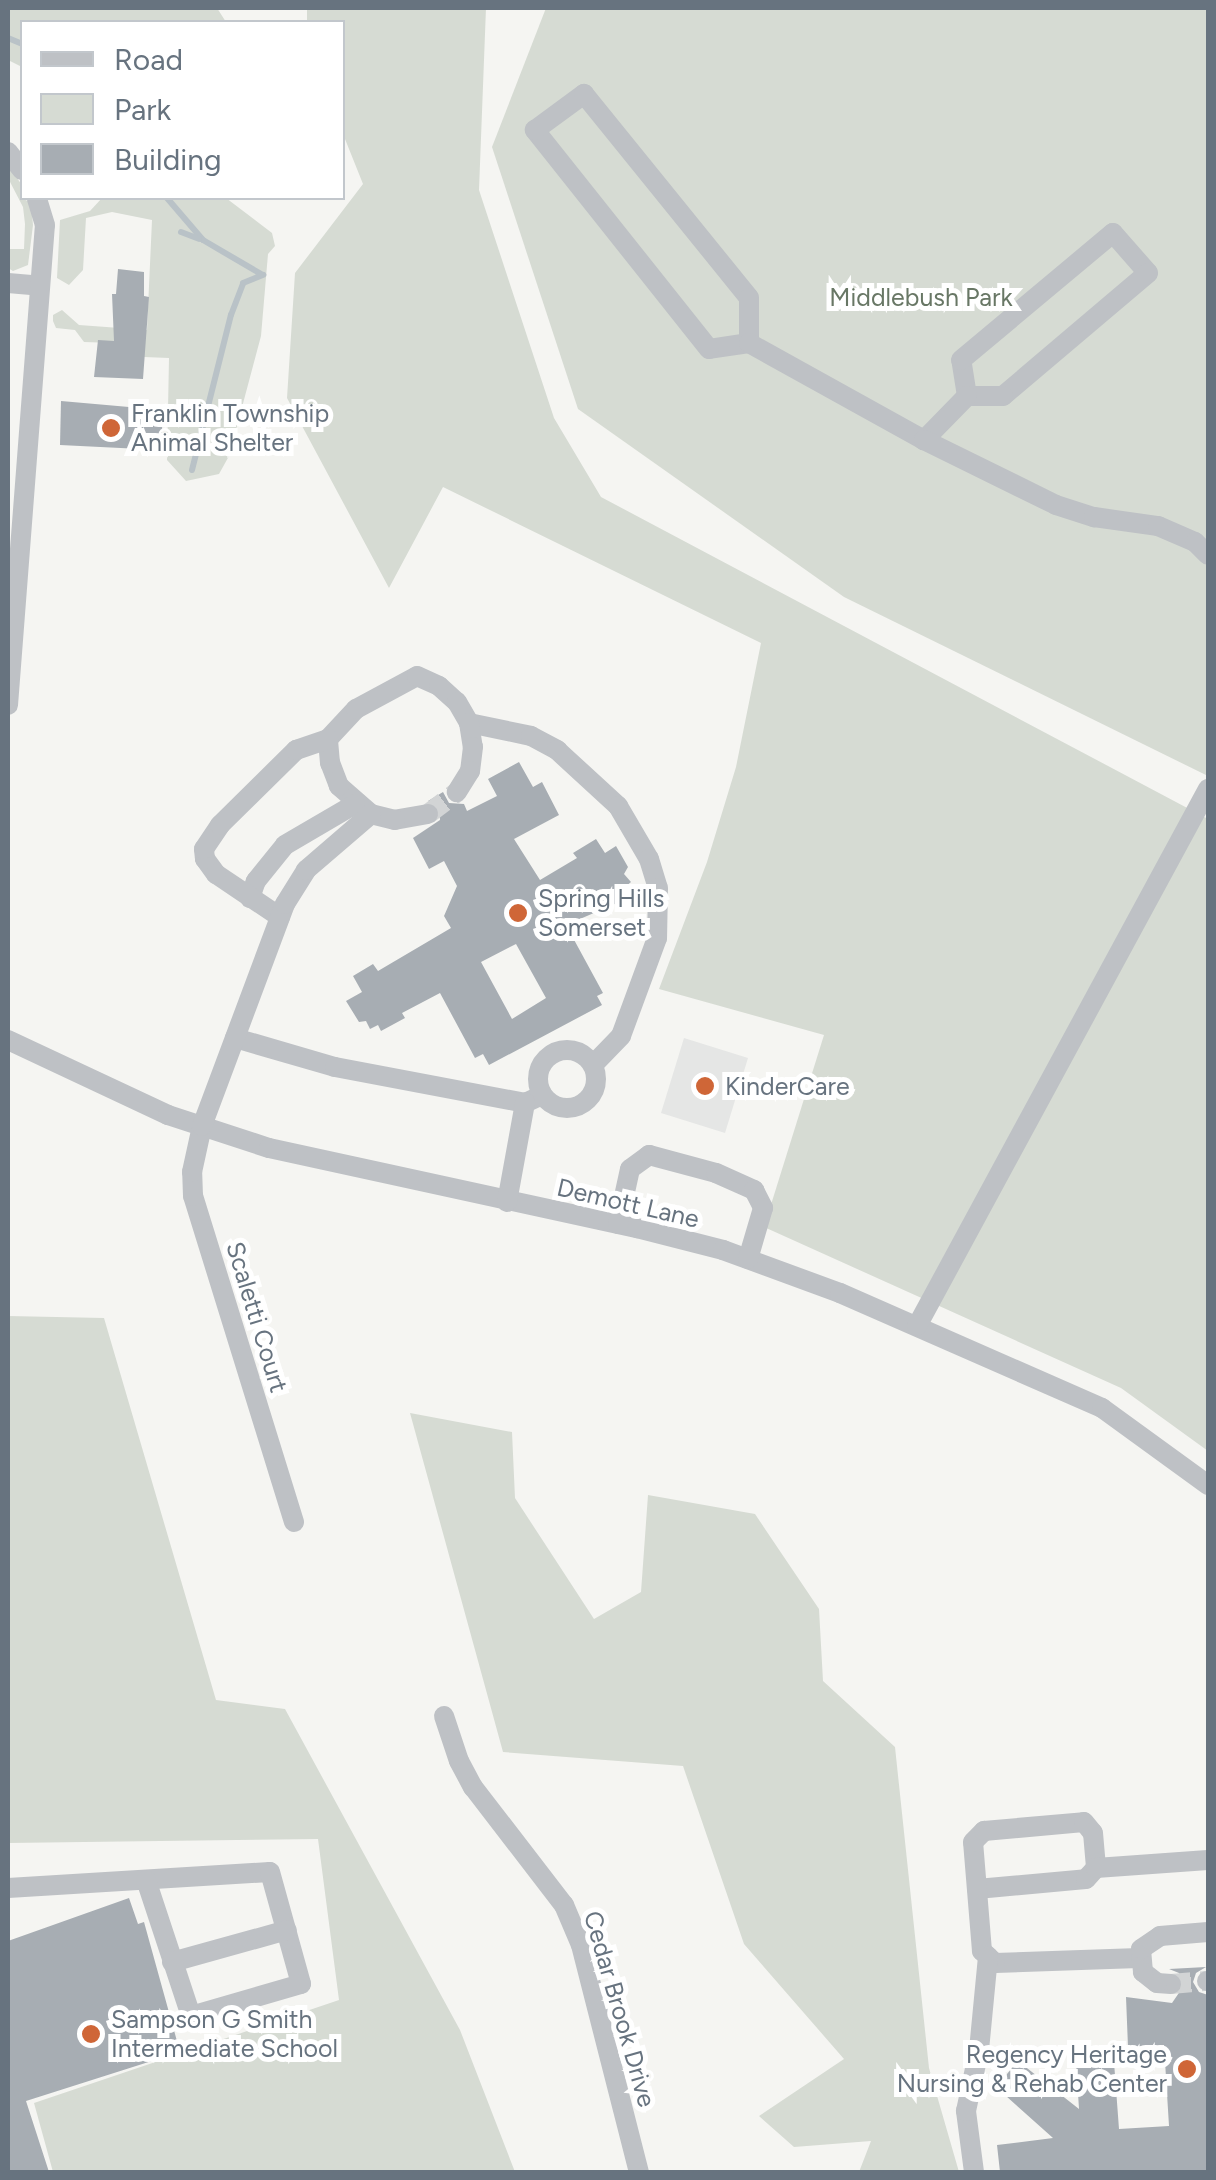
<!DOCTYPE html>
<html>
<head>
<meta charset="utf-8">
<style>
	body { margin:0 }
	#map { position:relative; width:1216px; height:2180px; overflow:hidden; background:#f5f5f2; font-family:Figtree,sans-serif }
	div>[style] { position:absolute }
	.built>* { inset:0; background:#e5e6e5 }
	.green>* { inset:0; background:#d6dbd3 }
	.stream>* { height:6px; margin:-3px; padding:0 3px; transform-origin:3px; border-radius:3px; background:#b9c2c7 }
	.building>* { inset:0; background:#a7adb3 }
	.minor-tunnel>* { height:20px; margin-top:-10px; transform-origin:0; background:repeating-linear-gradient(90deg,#d2d4d5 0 20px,transparent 0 30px) }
	.minor>* { height:20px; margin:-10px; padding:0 10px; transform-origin:10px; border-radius:10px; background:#bec1c5 }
	.minor>.ring { margin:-10px; padding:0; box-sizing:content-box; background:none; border:20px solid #bec1c5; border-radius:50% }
	.dots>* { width:28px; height:28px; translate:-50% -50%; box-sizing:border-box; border:5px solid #fff; border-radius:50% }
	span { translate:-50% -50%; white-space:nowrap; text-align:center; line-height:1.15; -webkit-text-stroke:10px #fff; paint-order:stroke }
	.park-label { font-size:25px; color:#687765 }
	.poi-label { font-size:25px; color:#67737f }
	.left { translate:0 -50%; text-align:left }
	.right { translate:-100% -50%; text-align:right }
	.street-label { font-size:25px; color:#67737f }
	.frame { position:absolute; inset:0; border:10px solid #67737f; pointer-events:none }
	.legend { position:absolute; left:20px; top:20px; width:325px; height:180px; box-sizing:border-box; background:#fff; border:2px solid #c2c7cc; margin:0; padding:12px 18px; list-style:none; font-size:30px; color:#67737f }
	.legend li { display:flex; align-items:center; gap:20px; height:50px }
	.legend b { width:50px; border:2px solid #c2c7cc }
</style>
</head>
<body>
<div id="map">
	<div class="built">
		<div style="clip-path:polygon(684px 1038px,748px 1058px,725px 1133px,661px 1113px)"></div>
	</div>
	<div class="green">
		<div style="clip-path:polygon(8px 8px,217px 8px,226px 22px,22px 22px,22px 67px,8px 60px)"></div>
		<div style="clip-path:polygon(307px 8px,486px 8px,479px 190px,554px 418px,601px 497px,1208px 819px,1208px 1451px,1121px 1388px,764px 1227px,824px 1035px,659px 989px,707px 862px,736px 767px,761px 643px,443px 487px,389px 588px,287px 398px,295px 273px,363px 184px,343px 134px,342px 22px,307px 22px)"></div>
		<div style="clip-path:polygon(546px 8px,1208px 8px,1208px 776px,844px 597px,578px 409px,492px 147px)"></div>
		<div style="clip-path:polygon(8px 166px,22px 185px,22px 198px,31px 203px,33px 225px,28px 265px,13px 271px,8px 268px,8px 249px,24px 249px,25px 224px,23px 207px,8px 178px)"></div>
		<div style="clip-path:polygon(102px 198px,226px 198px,272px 233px,275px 246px,268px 254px,261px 336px,229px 456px,219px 474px,186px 481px,167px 460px,169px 358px,144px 357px,144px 344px,84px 342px,75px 330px,56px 328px,53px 321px,53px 315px,62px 310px,79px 325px,147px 330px,152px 220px,112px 212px,86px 218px,83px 270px,69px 285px,57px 278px,60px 220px,90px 211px)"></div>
		<div style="clip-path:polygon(8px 1316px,104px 1318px,216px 1700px,285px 1709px,460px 2030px,515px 2172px,53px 2172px,34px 2103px,339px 2000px,318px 1839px,8px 1843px)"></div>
		<div style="clip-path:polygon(410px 1413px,512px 1432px,515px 1498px,594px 1619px,641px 1592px,648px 1495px,755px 1514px,819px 1609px,823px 1681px,895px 1747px,929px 2068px,959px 2172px,859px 2172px,871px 2141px,794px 2147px,759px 2116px,844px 2059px,744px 1944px,683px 1766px,503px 1752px)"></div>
	</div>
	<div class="stream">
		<div style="left:8px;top:38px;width:15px;rotate:23deg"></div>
		<div style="left:167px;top:198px;width:55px;rotate:49.4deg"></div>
		<div style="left:203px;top:240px;width:67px;rotate:30.4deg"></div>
		<div style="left:181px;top:232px;width:19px;rotate:21deg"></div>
		<div style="left:192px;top:470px;width:160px;rotate:-75.9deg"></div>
		<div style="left:231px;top:315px;width:34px;rotate:-69deg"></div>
		<div style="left:243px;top:283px;width:22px;rotate:-22deg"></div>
	</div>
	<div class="building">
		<div style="clip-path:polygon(118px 269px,144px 272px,144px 296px,149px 297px,143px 379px,94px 377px,98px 340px,114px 341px,112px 294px,116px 294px)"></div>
		<div style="clip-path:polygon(61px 401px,163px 410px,161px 450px,60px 445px)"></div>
		<div style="clip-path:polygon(evenodd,519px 762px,533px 787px,542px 782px,559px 815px,514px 839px,540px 880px,577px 858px,573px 853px,596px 839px,605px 853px,616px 846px,628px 867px,624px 874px,631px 882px,624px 888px,631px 897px,566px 925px,603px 993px,597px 996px,602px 1005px,489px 1065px,483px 1054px,475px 1058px,440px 993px,402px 1013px,405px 1018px,381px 1031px,378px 1025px,370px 1029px,366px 1021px,359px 1022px,346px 1001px,362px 992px,353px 976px,373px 964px,378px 971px,451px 928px,444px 916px,457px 886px,444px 861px,429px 869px,413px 838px,440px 820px,439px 806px,428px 801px,443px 792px,449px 803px,464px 804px,467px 811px,497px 796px,488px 779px,519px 762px,516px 944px,546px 998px,512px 1019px,481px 962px,516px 944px)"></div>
		<div style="clip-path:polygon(129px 1898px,138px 1924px,144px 1922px,180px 2052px,26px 2101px,49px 2172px,8px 2172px,8px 1941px)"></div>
		<div style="clip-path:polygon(1206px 1967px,1196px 1973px,1193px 1982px,1199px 1992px,1208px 1995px,1208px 2172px,1000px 2172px,997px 2145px,1053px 2138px,996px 2087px,1018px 2061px,1079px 2109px,1076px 2062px,1114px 2062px,1119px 2129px,1169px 2126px,1164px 2045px,1128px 2047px,1126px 1997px,1172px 2003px,1185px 1984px,1179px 1973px,1169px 1969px)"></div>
	</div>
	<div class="minor-tunnel">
		<div style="left:428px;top:814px;width:36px;rotate:-37deg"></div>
		<div style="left:1171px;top:1984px;width:36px;rotate:-5deg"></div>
	</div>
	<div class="minor">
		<div style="left:8px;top:152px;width:23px;rotate:52deg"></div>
		<div style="left:8px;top:283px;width:32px;rotate:5deg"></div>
		<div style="left:749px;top:343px;width:40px;rotate:171.5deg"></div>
		<div style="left:709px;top:349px;width:280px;rotate:-128.5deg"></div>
		<div style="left:535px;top:130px;width:61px;rotate:-36.3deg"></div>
		<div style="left:584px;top:94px;width:262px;rotate:51deg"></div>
		<div style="left:749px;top:298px;width:45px;rotate:90deg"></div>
		<div style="left:749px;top:343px;width:200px;rotate:29deg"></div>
		<div style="left:967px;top:396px;width:36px;rotate:-99deg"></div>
		<div style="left:961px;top:360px;width:198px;rotate:-39.9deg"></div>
		<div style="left:1113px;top:233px;width:53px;rotate:48.8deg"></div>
		<div style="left:1148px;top:273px;width:190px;rotate:139.7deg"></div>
		<div style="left:1003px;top:396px;width:36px;rotate:180deg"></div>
		<div style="left:967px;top:396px;width:62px;rotate:134.3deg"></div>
		<div style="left:924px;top:440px;width:147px;rotate:26.2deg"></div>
		<div style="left:1056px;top:505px;width:40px;rotate:18deg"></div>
		<div style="left:1094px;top:517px;width:65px;rotate:8deg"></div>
		<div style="left:1158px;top:526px;width:40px;rotate:23.4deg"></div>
		<div style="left:1195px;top:542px;width:18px;rotate:45deg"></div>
		<div style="left:8px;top:705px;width:481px;rotate:-85.6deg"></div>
		<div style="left:45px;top:225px;width:28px;rotate:-107deg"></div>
		<div style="left:469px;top:723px;width:63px;rotate:11.8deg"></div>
		<div style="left:531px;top:736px;width:30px;rotate:28deg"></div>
		<div style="left:557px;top:750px;width:83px;rotate:42.6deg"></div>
		<div style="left:618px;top:806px;width:61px;rotate:59.7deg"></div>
		<div style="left:649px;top:859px;width:30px;rotate:73deg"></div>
		<div style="left:658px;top:888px;width:50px;rotate:91.1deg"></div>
		<div style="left:657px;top:938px;width:104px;rotate:110.2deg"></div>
		<div style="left:621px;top:1036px;width:40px;rotate:134deg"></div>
		<div style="left:428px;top:814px;width:34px;rotate:170deg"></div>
		<div style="left:395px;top:820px;width:25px;rotate:-166deg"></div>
		<div style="left:371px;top:814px;width:43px;rotate:-138.8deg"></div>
		<div style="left:339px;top:786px;width:25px;rotate:-111deg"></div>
		<div style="left:330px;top:763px;width:24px;rotate:-95deg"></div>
		<div style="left:328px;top:739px;width:41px;rotate:-47deg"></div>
		<div style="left:356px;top:709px;width:69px;rotate:-28.4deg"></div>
		<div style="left:417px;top:676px;width:24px;rotate:24deg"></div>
		<div style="left:439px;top:686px;width:24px;rotate:42deg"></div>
		<div style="left:457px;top:702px;width:24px;rotate:60deg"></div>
		<div style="left:469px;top:723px;width:24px;rotate:81deg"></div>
		<div style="left:473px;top:747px;width:24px;rotate:97deg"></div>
		<div style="left:470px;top:771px;width:25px;rotate:122deg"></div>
		<div style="left:250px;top:898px;width:18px;rotate:-71deg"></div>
		<div style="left:256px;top:881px;width:46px;rotate:-51.1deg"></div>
		<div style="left:285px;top:845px;width:81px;rotate:-30.4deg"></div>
		<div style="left:280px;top:917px;width:77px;rotate:-146.1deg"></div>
		<div style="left:216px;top:874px;width:19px;rotate:-126deg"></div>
		<div style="left:205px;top:859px;width:10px;rotate:-96deg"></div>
		<div style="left:204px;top:849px;width:29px;rotate:-56deg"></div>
		<div style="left:220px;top:825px;width:107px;rotate:-44.6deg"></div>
		<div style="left:296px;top:750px;width:34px;rotate:-19deg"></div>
		<div style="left:235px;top:1038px;width:104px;rotate:16.2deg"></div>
		<div style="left:335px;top:1067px;width:193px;rotate:10.7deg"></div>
		<div style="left:525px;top:1103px;width:19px;rotate:-25deg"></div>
		<div style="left:8px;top:1040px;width:177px;rotate:25.1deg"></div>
		<div style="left:168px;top:1115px;width:106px;rotate:18.1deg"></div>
		<div style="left:269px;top:1148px;width:377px;rotate:12.3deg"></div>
		<div style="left:637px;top:1228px;width:89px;rotate:14.3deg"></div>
		<div style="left:723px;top:1250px;width:125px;rotate:20.2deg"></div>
		<div style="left:840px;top:1293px;width:286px;rotate:23.7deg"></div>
		<div style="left:1102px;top:1408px;width:131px;rotate:36deg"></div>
		<div class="ring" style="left:538px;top:1050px;width:38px;height:38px"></div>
		<div style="left:507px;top:1202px;width:101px;rotate:-79.7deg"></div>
		<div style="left:618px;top:1224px;width:56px;rotate:-77.7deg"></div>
		<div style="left:630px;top:1169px;width:24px;rotate:-36deg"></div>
		<div style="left:649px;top:1155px;width:69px;rotate:15deg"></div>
		<div style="left:716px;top:1173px;width:42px;rotate:24.1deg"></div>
		<div style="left:754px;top:1190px;width:20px;rotate:63deg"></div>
		<div style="left:763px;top:1208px;width:53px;rotate:106.4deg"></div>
		<div style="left:917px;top:1326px;width:611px;rotate:-61.55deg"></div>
		<div style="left:294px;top:1522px;width:341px;rotate:-107.2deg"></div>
		<div style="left:193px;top:1196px;width:24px;rotate:-92deg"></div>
		<div style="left:192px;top:1172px;width:47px;rotate:-77.7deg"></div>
		<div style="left:202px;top:1126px;width:237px;rotate:-69.5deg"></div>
		<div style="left:285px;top:904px;width:40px;rotate:-58deg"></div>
		<div style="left:306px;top:870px;width:86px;rotate:-40.7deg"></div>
		<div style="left:444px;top:1716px;width:47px;rotate:71.6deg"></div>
		<div style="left:459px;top:1761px;width:30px;rotate:62deg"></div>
		<div style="left:473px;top:1787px;width:149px;rotate:52.4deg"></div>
		<div style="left:564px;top:1905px;width:43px;rotate:67deg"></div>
		<div style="left:581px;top:1945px;width:234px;rotate:75.7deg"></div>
		<div style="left:8px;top:1888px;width:262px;rotate:-3.5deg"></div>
		<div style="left:270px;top:1872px;width:116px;rotate:74.5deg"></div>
		<div style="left:301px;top:1984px;width:115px;rotate:163.8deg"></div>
		<div style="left:191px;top:2016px;width:143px;rotate:-108.3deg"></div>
		<div style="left:977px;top:1889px;width:109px;rotate:-5.2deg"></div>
		<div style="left:1086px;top:1879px;width:15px;rotate:-48deg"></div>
		<div style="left:1139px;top:1958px;width:144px;rotate:178deg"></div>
		<div style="left:995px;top:1963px;width:18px;rotate:-137deg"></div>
		<div style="left:982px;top:1951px;width:109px;rotate:-94.7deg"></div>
		<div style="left:973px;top:1842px;width:16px;rotate:-45deg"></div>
		<div style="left:984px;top:1831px;width:100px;rotate:-5.1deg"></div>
		<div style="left:1084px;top:1822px;width:14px;rotate:51deg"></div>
		<div style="left:1093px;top:1833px;width:35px;rotate:85deg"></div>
		<div style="left:1096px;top:1868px;width:112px;rotate:-4.1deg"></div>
		<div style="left:172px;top:1962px;width:119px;rotate:-15.5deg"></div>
		<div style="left:1207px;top:1981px;width:1px"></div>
		<div style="left:1171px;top:1984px;width:14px;rotate:-176deg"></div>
		<div style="left:1157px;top:1983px;width:18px;rotate:-142deg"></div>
		<div style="left:1143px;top:1972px;width:23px;rotate:-95deg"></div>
		<div style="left:1141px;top:1949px;width:23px;rotate:-34deg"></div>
		<div style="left:1160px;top:1936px;width:48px;rotate:-4.8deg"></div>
		<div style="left:974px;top:2172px;width:62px;rotate:-97.5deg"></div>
		<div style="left:966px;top:2111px;width:62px;rotate:-78deg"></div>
		<div style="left:979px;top:2050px;width:94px;rotate:-84.5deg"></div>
	</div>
	<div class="dots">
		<div style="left:111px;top:428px;background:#cf6637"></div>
		<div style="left:518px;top:913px;background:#cf6637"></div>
		<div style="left:705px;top:1086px;background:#cf6637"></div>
		<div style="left:91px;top:2034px;background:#cf6637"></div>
		<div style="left:1187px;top:2069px;background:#cf6637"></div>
	</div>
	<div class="park-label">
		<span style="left:921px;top:297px">Middlebush Park</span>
	</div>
	<div class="poi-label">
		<span class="left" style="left:131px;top:428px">Franklin Township<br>Animal Shelter</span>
		<span class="left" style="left:538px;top:913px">Spring Hills<br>Somerset</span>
		<span class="left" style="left:725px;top:1086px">KinderCare</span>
		<span class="left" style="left:111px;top:2034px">Sampson G Smith<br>Intermediate School</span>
		<span class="right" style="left:1167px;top:2069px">Regency Heritage<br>Nursing &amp; Rehab Center</span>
	</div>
	<div class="street-label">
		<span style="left:628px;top:1203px;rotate:13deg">Demott Lane</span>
		<span style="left:257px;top:1317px;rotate:73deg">Scaletti Court</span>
		<span style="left:620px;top:2009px;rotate:74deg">Cedar Brook Drive</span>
	</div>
	<div class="frame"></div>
	<ul class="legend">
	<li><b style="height:12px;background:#bec1c5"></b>Road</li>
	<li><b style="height:28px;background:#d6dbd3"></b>Park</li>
	<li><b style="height:28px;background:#a7adb3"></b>Building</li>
	</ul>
</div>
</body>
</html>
